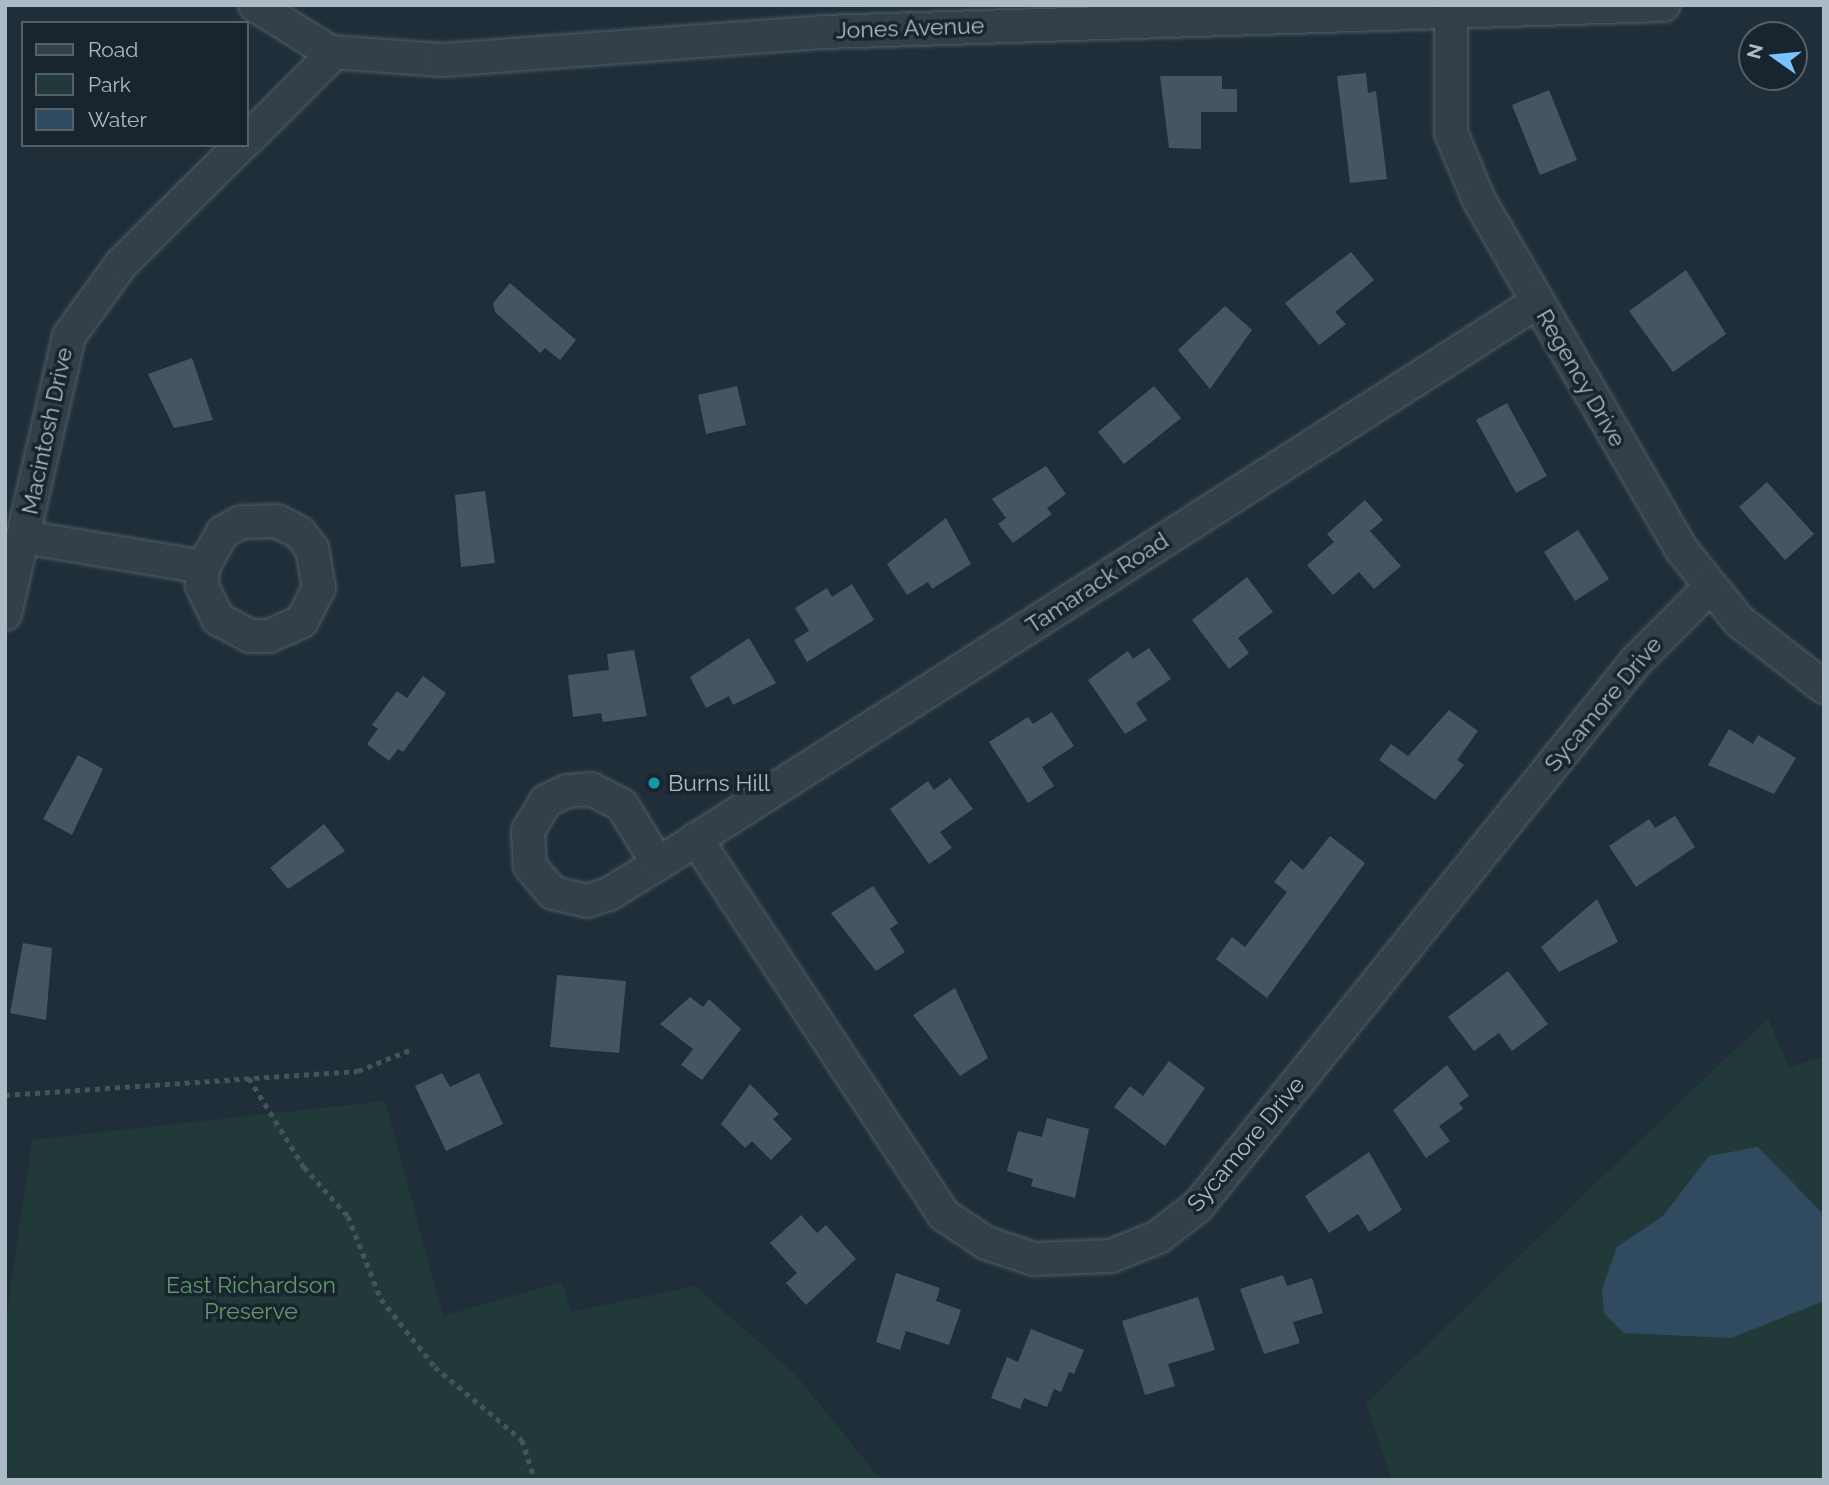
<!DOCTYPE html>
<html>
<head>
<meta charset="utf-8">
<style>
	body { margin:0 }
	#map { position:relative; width:1829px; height:1485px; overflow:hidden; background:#1f2e39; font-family:Raleway,sans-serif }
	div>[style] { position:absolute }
	.green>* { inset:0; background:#213a39 }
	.water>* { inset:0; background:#304b60 }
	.building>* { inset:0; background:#455663 }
	.path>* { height:4.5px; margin-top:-2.25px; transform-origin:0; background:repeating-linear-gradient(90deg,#3f5756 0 5px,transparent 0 10px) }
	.roads { filter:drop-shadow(0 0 2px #505e67) drop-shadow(0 0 2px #505e67) }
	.minor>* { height:32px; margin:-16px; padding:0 16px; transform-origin:16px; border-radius:16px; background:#33404a }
	.dots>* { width:19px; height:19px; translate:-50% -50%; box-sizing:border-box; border:4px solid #18252e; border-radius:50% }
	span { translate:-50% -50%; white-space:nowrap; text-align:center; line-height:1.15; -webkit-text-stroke:7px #18252e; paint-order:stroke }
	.street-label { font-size:23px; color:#adbbc6 }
	.poi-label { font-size:23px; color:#adbbc6 }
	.left { translate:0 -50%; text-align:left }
	.park-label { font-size:23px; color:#639867 }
	.frame { position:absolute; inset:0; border:7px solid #adbbc6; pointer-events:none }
	.legend { position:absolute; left:21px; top:21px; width:228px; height:126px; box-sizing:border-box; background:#18252e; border:2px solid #54616b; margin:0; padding:9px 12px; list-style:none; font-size:21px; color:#adbbc6 }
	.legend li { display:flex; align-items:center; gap:14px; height:35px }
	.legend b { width:35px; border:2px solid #54616b }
	.north { position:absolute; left:1738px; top:21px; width:70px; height:70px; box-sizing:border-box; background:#18252e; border:2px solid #54616b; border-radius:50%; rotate:285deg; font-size:19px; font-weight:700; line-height:28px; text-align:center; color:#adbbc6 }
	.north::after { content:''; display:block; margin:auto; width:24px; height:32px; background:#7ac2fe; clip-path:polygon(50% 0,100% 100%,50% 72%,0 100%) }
</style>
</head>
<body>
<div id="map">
	<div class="green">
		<div style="clip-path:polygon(1768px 1018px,1789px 1068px,1824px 1056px,1824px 1480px,1392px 1480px,1366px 1403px)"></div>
		<div style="clip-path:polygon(385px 1101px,443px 1316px,562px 1282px,571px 1312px,695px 1286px,795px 1374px,881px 1480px,5px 1480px,5px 1327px,32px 1140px)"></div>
	</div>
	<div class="water">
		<div style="clip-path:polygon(1758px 1147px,1824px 1215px,1824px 1301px,1731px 1338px,1624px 1333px,1604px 1313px,1602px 1289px,1617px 1247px,1663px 1216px,1709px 1156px)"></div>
	</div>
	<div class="building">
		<div style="clip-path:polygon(1366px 73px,1368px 93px,1376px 91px,1387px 179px,1350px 183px,1337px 76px)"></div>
		<div style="clip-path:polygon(1160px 76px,1222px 76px,1222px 89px,1237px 89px,1237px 112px,1201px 112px,1201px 149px,1169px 148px)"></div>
		<div style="clip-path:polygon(1549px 90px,1577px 160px,1540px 175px,1512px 105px)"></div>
		<div style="clip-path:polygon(1351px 252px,1374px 280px,1335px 312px,1346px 324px,1319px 345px,1285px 303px)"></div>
		<div style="clip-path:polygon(1686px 270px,1726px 334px,1673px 372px,1629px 311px)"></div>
		<div style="clip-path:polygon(510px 283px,576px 340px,560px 360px,545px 348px,540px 353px,495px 312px,493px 303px)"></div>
		<div style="clip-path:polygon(1225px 306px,1252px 330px,1210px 389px,1178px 350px)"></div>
		<div style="clip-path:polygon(192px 358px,213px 420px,174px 428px,148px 374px)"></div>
		<div style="clip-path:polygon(737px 386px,746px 425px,706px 434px,698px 395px)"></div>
		<div style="clip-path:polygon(1154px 386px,1181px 418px,1124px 464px,1098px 432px)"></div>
		<div style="clip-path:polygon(1507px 403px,1547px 476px,1516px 493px,1476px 420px)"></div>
		<div style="clip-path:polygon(1046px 466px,1066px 494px,1047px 508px,1052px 514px,1013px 543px,998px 524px,1006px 518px,992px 499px)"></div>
		<div style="clip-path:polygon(1767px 482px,1814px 534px,1785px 560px,1739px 507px)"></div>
		<div style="clip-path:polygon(485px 491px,495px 563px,461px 567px,455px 495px)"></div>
		<div style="clip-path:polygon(1365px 500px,1383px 520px,1370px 531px,1401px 566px,1374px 589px,1359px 572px,1333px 595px,1307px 565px,1334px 542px,1327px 534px)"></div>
		<div style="clip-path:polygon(946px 518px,971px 564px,932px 589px,928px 582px,907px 595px,887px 564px)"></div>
		<div style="clip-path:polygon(1578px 530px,1609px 579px,1575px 601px,1544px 552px)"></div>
		<div style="clip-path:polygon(1247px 577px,1273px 612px,1238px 638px,1249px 653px,1229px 669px,1192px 620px)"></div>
		<div style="clip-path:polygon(852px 584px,874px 620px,807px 662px,794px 640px,809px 631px,795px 608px,827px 588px,832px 597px)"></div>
		<div style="clip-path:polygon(749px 638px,776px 683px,733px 705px,729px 696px,706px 708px,690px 677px)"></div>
		<div style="clip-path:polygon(1149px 648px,1171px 679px,1136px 703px,1147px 720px,1125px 734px,1088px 680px,1128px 651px,1133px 659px)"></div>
		<div style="clip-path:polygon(634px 650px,647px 716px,603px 722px,601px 713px,573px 717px,568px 675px,609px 670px,607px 654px)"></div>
		<div style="clip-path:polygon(423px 676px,446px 693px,403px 752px,398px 749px,389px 761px,367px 744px,378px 729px,372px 725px,397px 691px,407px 698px)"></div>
		<div style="clip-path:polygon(1449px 710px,1478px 731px,1457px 760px,1464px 765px,1435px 800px,1379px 760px,1391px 744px,1408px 756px)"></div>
		<div style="clip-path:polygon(1052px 712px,1074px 746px,1042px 767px,1054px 786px,1028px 803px,989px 742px,1028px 717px,1033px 724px)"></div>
		<div style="clip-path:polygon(1729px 729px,1753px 744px,1758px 735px,1796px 758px,1774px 794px,1708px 765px)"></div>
		<div style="clip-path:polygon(78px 755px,103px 769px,72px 835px,43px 819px)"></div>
		<div style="clip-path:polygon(950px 778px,973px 809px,940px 832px,952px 848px,929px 864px,890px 809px,928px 781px,934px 790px)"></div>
		<div style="clip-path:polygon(1675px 816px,1695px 847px,1636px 887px,1609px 846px,1649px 819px,1655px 828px)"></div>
		<div style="clip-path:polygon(324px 824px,345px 851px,288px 889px,270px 868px)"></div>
		<div style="clip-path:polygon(1330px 836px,1365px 863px,1267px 998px,1216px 959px,1232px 937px,1245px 947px,1287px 892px,1274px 882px,1291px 860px,1303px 870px)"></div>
		<div style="clip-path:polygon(873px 886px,898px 923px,890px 929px,905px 952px,876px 971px,831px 913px)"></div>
		<div style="clip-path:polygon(1597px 899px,1618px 942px,1559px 972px,1541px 947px)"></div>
		<div style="clip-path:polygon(23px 943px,52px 948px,46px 1020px,10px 1013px)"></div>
		<div style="clip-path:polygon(1508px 971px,1548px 1024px,1512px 1051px,1499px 1033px,1474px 1051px,1448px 1017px)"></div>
		<div style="clip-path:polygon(557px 975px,626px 981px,619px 1053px,550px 1047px)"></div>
		<div style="clip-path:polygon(955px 988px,988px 1058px,960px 1076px,913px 1015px)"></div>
		<div style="clip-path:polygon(690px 997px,703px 1007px,709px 999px,741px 1029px,702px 1080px,681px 1065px,693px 1049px,660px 1024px)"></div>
		<div style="clip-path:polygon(1169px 1061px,1205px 1088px,1165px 1146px,1114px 1107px,1130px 1086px,1143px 1096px)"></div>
		<div style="clip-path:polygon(1447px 1065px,1469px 1096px,1459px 1103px,1463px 1109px,1439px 1126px,1450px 1141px,1426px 1158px,1393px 1110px)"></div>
		<div style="clip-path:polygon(442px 1073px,450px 1087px,479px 1073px,503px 1124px,446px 1151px,415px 1086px)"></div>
		<div style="clip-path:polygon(750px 1084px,779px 1114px,773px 1119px,792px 1139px,771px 1160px,752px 1141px,745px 1148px,721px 1124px)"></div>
		<div style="clip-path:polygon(1047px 1118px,1089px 1129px,1075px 1198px,1031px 1186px,1033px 1179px,1007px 1171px,1018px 1131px,1042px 1137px)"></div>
		<div style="clip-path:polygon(1369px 1152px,1402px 1210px,1369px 1232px,1358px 1214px,1329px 1233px,1305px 1196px)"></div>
		<div style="clip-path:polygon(801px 1215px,817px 1233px,826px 1225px,856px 1259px,806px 1305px,786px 1283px,797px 1273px,770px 1243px)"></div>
		<div style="clip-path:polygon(896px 1273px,940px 1288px,936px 1301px,961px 1310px,949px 1345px,906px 1331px,900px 1350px,876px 1342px)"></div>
		<div style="clip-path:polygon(1283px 1275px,1287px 1286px,1312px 1278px,1323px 1313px,1293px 1322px,1300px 1343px,1264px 1354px,1240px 1289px)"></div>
		<div style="clip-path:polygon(1198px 1297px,1215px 1350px,1168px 1364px,1175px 1386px,1145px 1395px,1122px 1321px)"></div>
		<div style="clip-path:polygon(1031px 1329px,1084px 1350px,1074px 1374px,1069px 1372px,1061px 1392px,1054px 1389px,1047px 1407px,1024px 1398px,1020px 1409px,991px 1398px,1007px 1357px,1018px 1362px)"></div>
	</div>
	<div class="path">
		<div style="left:249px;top:1078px;width:105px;rotate:58.3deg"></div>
		<div style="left:304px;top:1167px;width:66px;rotate:48.1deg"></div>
		<div style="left:348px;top:1216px;width:89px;rotate:68.3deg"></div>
		<div style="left:381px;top:1299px;width:87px;rotate:51.5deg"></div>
		<div style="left:435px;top:1367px;width:114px;rotate:40deg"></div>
		<div style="left:522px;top:1440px;width:42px;rotate:72deg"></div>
		<div style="left:5px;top:1095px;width:354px;rotate:-3.9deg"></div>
		<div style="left:358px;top:1071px;width:58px;rotate:-22.2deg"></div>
	</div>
	<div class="roads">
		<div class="minor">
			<div style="left:255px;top:5px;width:89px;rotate:32.1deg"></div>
			<div style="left:330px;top:52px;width:112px;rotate:4.1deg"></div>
			<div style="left:442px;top:60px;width:382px;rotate:-4.2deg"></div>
			<div style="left:823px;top:32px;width:841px;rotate:-1.84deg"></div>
			<div style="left:1451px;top:13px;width:120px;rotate:90deg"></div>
			<div style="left:1451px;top:133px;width:73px;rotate:67.3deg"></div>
			<div style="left:1479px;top:200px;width:405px;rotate:59.9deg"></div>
			<div style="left:1682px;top:550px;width:91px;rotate:51.2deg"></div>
			<div style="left:1739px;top:621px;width:108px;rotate:37.8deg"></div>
			<div style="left:247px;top:140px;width:124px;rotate:-45deg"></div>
			<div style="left:24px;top:537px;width:181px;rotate:9.5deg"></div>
			<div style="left:203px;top:567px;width:19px;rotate:93deg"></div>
			<div style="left:202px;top:586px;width:37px;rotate:64deg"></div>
			<div style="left:218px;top:619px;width:36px;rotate:28deg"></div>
			<div style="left:250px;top:636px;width:19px"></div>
			<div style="left:269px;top:636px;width:36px;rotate:-24deg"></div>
			<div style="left:302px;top:621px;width:37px;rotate:-63deg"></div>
			<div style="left:319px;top:588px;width:40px;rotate:-100deg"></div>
			<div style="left:312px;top:549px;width:20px;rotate:-127deg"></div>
			<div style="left:300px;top:533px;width:26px;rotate:-152deg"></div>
			<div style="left:277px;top:521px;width:36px;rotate:178deg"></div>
			<div style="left:241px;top:522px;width:21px;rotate:151deg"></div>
			<div style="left:223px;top:532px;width:40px;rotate:119.7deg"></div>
			<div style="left:5px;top:614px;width:285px;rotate:-77deg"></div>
			<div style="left:69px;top:336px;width:90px;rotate:-54deg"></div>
			<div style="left:122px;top:263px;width:168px;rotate:-44.8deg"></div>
			<div style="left:696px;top:839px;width:450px;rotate:56.6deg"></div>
			<div style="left:944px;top:1215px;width:50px;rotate:33.7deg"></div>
			<div style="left:986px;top:1243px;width:51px;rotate:18.4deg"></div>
			<div style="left:1034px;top:1259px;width:77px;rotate:-2.2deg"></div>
			<div style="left:1111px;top:1256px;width:51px;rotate:-22deg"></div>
			<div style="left:1158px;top:1237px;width:51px;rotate:-37.8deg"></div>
			<div style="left:1198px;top:1206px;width:701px;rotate:-51.2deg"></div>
			<div style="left:1637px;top:660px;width:103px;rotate:-45deg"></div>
			<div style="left:658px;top:864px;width:69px;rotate:-121.4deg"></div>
			<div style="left:622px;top:805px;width:35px;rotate:-153deg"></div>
			<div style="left:591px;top:789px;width:24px;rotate:175deg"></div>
			<div style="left:567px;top:791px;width:23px;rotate:155deg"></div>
			<div style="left:546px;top:801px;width:35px;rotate:121deg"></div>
			<div style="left:528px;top:831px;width:35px;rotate:87deg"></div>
			<div style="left:530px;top:866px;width:35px;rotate:50deg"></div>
			<div style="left:553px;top:893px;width:35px;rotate:13deg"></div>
			<div style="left:587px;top:901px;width:23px;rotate:-18deg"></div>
			<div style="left:609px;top:894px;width:57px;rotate:-31.5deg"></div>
			<div style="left:658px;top:864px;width:1043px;rotate:-32.59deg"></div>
		</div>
	</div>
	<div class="dots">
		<div style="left:654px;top:783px;background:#0f9aa8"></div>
	</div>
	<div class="street-label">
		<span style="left:910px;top:28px;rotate:-2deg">Jones Avenue</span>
		<span style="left:1581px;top:378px;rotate:60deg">Regency Drive</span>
		<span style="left:47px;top:431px;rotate:-78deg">Macintosh Drive</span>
		<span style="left:1097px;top:583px;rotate:-33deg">Tamarack Road</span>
		<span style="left:1603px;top:704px;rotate:-50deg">Sycamore Drive</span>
		<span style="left:1246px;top:1144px;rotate:-50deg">Sycamore Drive</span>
	</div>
	<div class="poi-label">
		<span class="left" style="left:668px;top:783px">Burns Hill</span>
	</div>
	<div class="park-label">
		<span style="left:251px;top:1298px">East Richardson<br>Preserve</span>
	</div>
	<div class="frame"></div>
	<ul class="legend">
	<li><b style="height:9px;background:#33404a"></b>Road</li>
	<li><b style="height:19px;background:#213a39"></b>Park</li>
	<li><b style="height:19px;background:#304b60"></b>Water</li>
	</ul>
	<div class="north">N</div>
</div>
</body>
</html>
